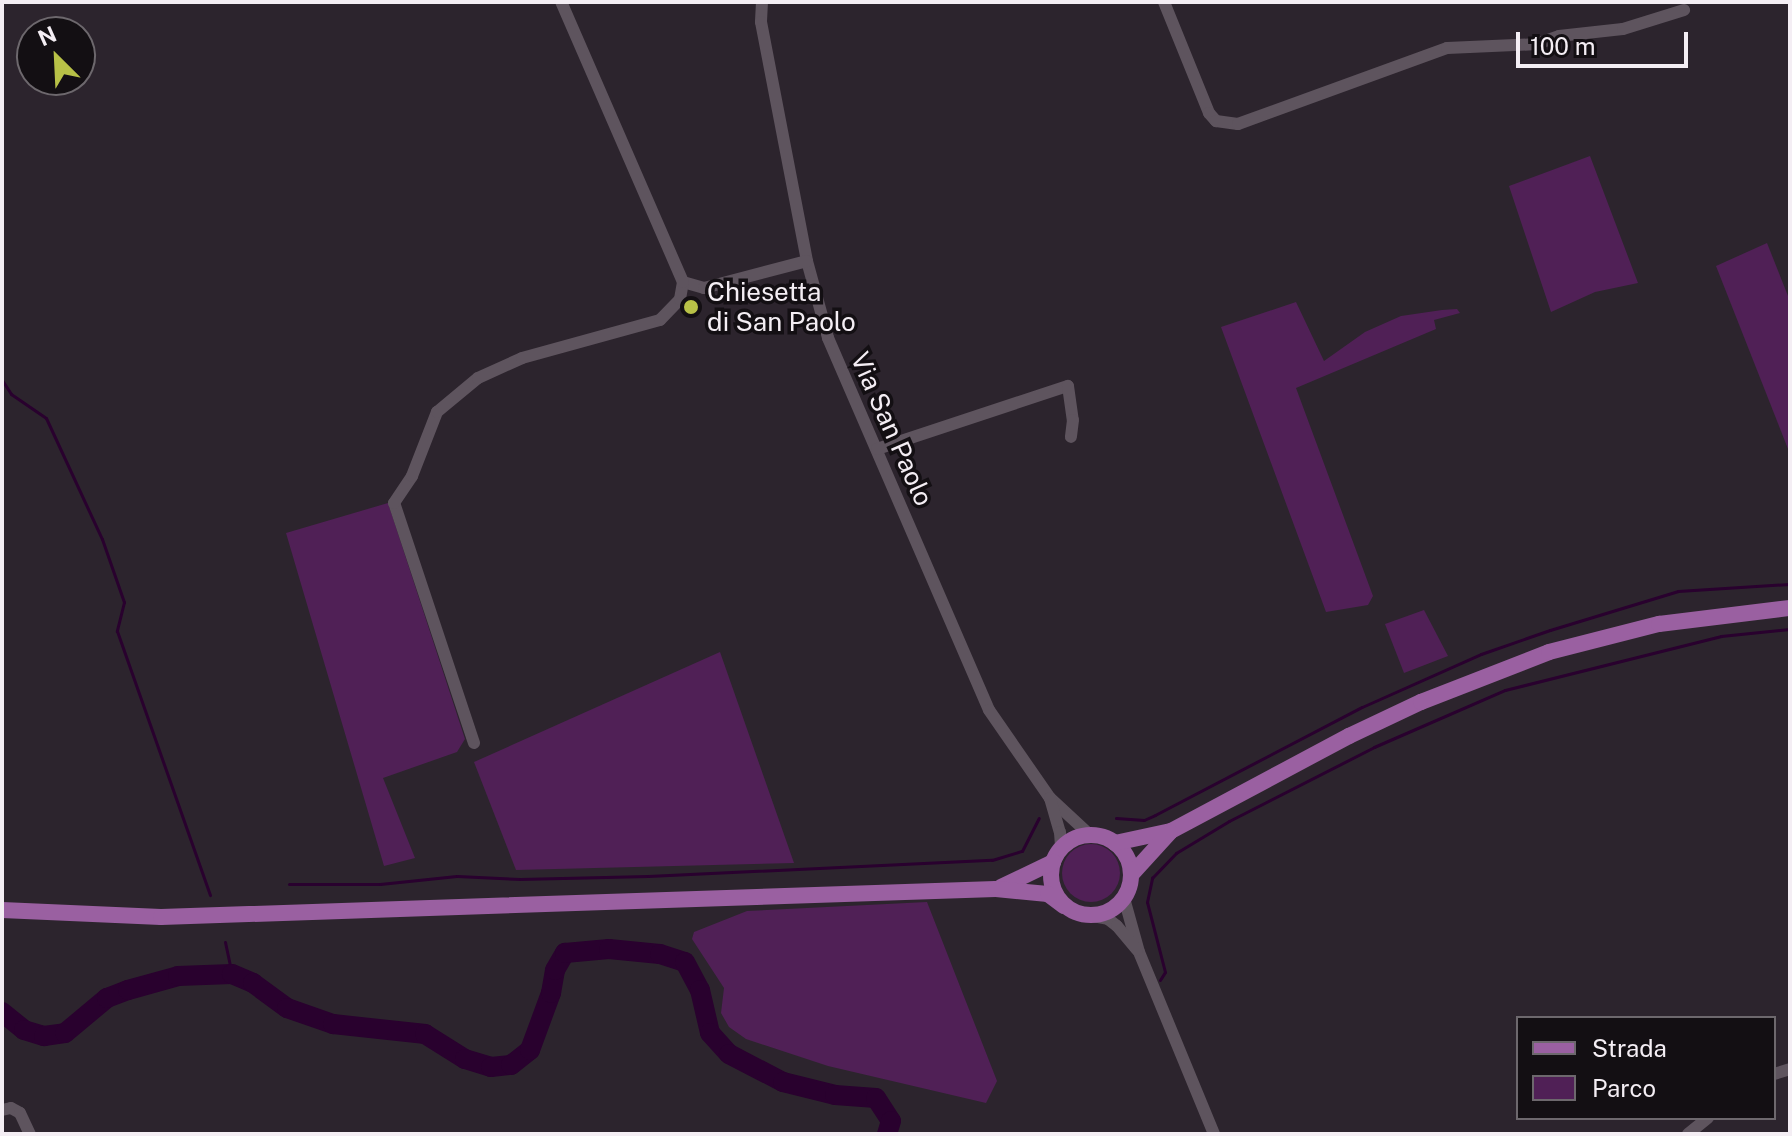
<!DOCTYPE html>
<html>
<head>
<meta charset="utf-8">
<style>
	body { margin:0 }
	#map { position:relative; width:1792px; height:1136px; overflow:hidden; background:#2c242d; font-family:"Public Sans",sans-serif }
	div>[style] { position:absolute }
	.green>* { inset:0; background:#502056 }
	.round { border-radius:50% }
	.stream>* { height:3px; margin:-1.5px; padding:0 1.5px; transform-origin:1.5px; border-radius:1.5px; background:#29012e }
	.river>* { height:20px; margin:-10px; padding:0 10px; transform-origin:10px; border-radius:10px; background:#29012e }
	.minor>* { height:12px; margin:-6px; padding:0 6px; transform-origin:6px; border-radius:6px; background:#5e545e }
	.major>* { height:16px; margin:-8px; padding:0 8px; transform-origin:8px; border-radius:8px; background:#9a60a1 }
	.major>.ring { margin:-8px; padding:0; box-sizing:content-box; background:none; border:16px solid #9a60a1; border-radius:50% }
	.dots>* { width:22px; height:22px; translate:-50% -50%; box-sizing:border-box; border:4px solid #130f13; border-radius:50% }
	span { translate:-50% -50%; white-space:nowrap; text-align:center; line-height:1.15; -webkit-text-stroke:7px #130f13; paint-order:stroke }
	.poi-label { font-size:26px; color:#f4eef4 }
	.left { translate:0 -50%; text-align:left }
	.street-label { font-size:26px; color:#f4eef4 }
	.frame { position:absolute; inset:0; border:4px solid #f4eef4; pointer-events:none }
	.legend { position:absolute; left:1516px; top:1016px; width:260px; height:104px; box-sizing:border-box; background:#130f13; border:2px solid #6d686d; margin:0; padding:10px 14px; list-style:none; font-size:24px; color:#f4eef4 }
	.legend li { display:flex; align-items:center; gap:16px; height:40px }
	.legend b { width:40px; border:2px solid #6d686d }
	.north { position:absolute; left:16px; top:16px; width:80px; height:80px; box-sizing:border-box; background:#130f13; border:2px solid #6d686d; border-radius:50%; rotate:336deg; font-size:22px; font-weight:700; line-height:32px; text-align:center; color:#f4eef4 }
	.north::after { content:''; display:block; margin:auto; width:28px; height:36px; background:#b8c147; clip-path:polygon(50% 0,100% 100%,50% 72%,0 100%) }
	.scale { position:absolute; left:1516px; top:32px; width:172px; height:36px; box-sizing:border-box; border:4px solid #f4eef4; border-top:0; padding-left:10px; font-size:24px; line-height:28px; white-space:nowrap; color:#f4eef4; -webkit-text-stroke:6px #130f13; paint-order:stroke }
</style>
</head>
<body>
<div id="map">
	<div class="green">
		<div style="clip-path:polygon(1590px 156px,1638px 283px,1595px 292px,1551px 312px,1509px 186px)"></div>
		<div style="clip-path:polygon(1767px 243px,1790px 301px,1790px 454px,1716px 266px)"></div>
		<div style="clip-path:polygon(1296px 302px,1324px 361px,1365px 332px,1401px 316px,1442px 310px,1457px 309px,1460px 313px,1434px 320px,1436px 329px,1296px 388px,1373px 596px,1368px 605px,1326px 612px,1221px 327px)"></div>
		<div style="clip-path:polygon(388px 503px,465px 739px,457px 752px,383px 778px,415px 858px,384px 866px,286px 533px)"></div>
		<div style="clip-path:polygon(1424px 610px,1448px 656px,1404px 673px,1385px 624px)"></div>
		<div style="clip-path:polygon(720px 652px,794px 863px,516px 870px,474px 762px)"></div>
		<div class="round" style="left:1062px;top:844px;width:58px;height:58px"></div>
		<div style="clip-path:polygon(927px 902px,997px 1081px,986px 1103px,828px 1066px,746px 1039px,729px 1027px,721px 1013px,724px 988px,692px 939px,694px 932px,747px 911px)"></div>
	</div>
	<div class="stream">
		<div style="left:2px;top:380px;width:17px;rotate:57deg"></div>
		<div style="left:11px;top:394px;width:42px;rotate:34.4deg"></div>
		<div style="left:46px;top:418px;width:133px;rotate:65.2deg"></div>
		<div style="left:102px;top:539px;width:67px;rotate:70.8deg"></div>
		<div style="left:124px;top:602px;width:30px;rotate:104deg"></div>
		<div style="left:117px;top:631px;width:280px;rotate:70.6deg"></div>
		<div style="left:1116px;top:818px;width:28px;rotate:4deg"></div>
		<div style="left:1144px;top:820px;width:12px;rotate:-24deg"></div>
		<div style="left:1155px;top:815px;width:233px;rotate:-27.6deg"></div>
		<div style="left:1362px;top:707px;width:130px;rotate:-24deg"></div>
		<div style="left:1481px;top:654px;width:73px;rotate:-19.2deg"></div>
		<div style="left:1550px;top:630px;width:134px;rotate:-16.9deg"></div>
		<div style="left:1678px;top:591px;width:112px;rotate:-3.6deg"></div>
		<div style="left:289px;top:884px;width:91px"></div>
		<div style="left:380px;top:884px;width:77px;rotate:-5.9deg"></div>
		<div style="left:457px;top:876px;width:63px;rotate:2.7deg"></div>
		<div style="left:520px;top:879px;width:128px;rotate:-1.3deg"></div>
		<div style="left:648px;top:876px;width:344px;rotate:-2.7deg"></div>
		<div style="left:992px;top:860px;width:31px;rotate:-17deg"></div>
		<div style="left:1022px;top:851px;width:37px;rotate:-63deg"></div>
		<div style="left:225px;top:942px;width:33px;rotate:78deg"></div>
		<div style="left:1160px;top:980px;width:9px;rotate:-58deg"></div>
		<div style="left:1165px;top:972px;width:72px;rotate:-104.4deg"></div>
		<div style="left:1147px;top:902px;width:25px;rotate:-78deg"></div>
		<div style="left:1152px;top:878px;width:35px;rotate:-46deg"></div>
		<div style="left:1176px;top:853px;width:62px;rotate:-31.1deg"></div>
		<div style="left:1229px;top:821px;width:163px;rotate:-27deg"></div>
		<div style="left:1374px;top:747px;width:143px;rotate:-23.5deg"></div>
		<div style="left:1505px;top:690px;width:223px;rotate:-14deg"></div>
		<div style="left:1721px;top:636px;width:69px;rotate:-5.8deg"></div>
	</div>
	<div class="river">
		<div style="left:2px;top:1012px;width:28px;rotate:39deg"></div>
		<div style="left:24px;top:1030px;width:21px;rotate:17deg"></div>
		<div style="left:44px;top:1036px;width:21px;rotate:-8deg"></div>
		<div style="left:65px;top:1033px;width:55px;rotate:-39.8deg"></div>
		<div style="left:107px;top:998px;width:22px;rotate:-21deg"></div>
		<div style="left:128px;top:990px;width:52px;rotate:-15.6deg"></div>
		<div style="left:178px;top:976px;width:54px;rotate:-2.1deg"></div>
		<div style="left:232px;top:974px;width:23px;rotate:23deg"></div>
		<div style="left:253px;top:983px;width:42px;rotate:36.3deg"></div>
		<div style="left:287px;top:1008px;width:49px;rotate:19.2deg"></div>
		<div style="left:333px;top:1024px;width:93px;rotate:6.2deg"></div>
		<div style="left:425px;top:1034px;width:47px;rotate:32deg"></div>
		<div style="left:465px;top:1059px;width:27px;rotate:17deg"></div>
		<div style="left:491px;top:1067px;width:20px;rotate:-6deg"></div>
		<div style="left:511px;top:1065px;width:24px;rotate:-38deg"></div>
		<div style="left:530px;top:1050px;width:61px;rotate:-69.8deg"></div>
		<div style="left:551px;top:993px;width:23px;rotate:-80deg"></div>
		<div style="left:555px;top:970px;width:20px;rotate:-60deg"></div>
		<div style="left:565px;top:953px;width:44px;rotate:-5.2deg"></div>
		<div style="left:609px;top:949px;width:51px;rotate:5.6deg"></div>
		<div style="left:660px;top:954px;width:26px;rotate:18deg"></div>
		<div style="left:685px;top:962px;width:32px;rotate:62deg"></div>
		<div style="left:700px;top:990px;width:44px;rotate:76.9deg"></div>
		<div style="left:710px;top:1033px;width:28px;rotate:48deg"></div>
		<div style="left:729px;top:1054px;width:61px;rotate:27.4deg"></div>
		<div style="left:783px;top:1082px;width:54px;rotate:14deg"></div>
		<div style="left:835px;top:1095px;width:41px;rotate:4.2deg"></div>
		<div style="left:876px;top:1098px;width:27px;rotate:57deg"></div>
		<div style="left:891px;top:1121px;width:14px;rotate:107deg"></div>
	</div>
	<div class="minor">
		<div style="left:762px;top:2px;width:20px;rotate:93deg"></div>
		<div style="left:761px;top:22px;width:243px;rotate:79.1deg"></div>
		<div style="left:807px;top:261px;width:80px;rotate:74.7deg"></div>
		<div style="left:828px;top:338px;width:405px;rotate:66.6deg"></div>
		<div style="left:989px;top:710px;width:107px;rotate:55.3deg"></div>
		<div style="left:1050px;top:798px;width:54px;rotate:42.8deg"></div>
		<div style="left:1164px;top:2px;width:120px;rotate:67.9deg"></div>
		<div style="left:1209px;top:113px;width:11px;rotate:49deg"></div>
		<div style="left:1216px;top:121px;width:22px;rotate:8deg"></div>
		<div style="left:1238px;top:124px;width:222px;rotate:-20deg"></div>
		<div style="left:1447px;top:48px;width:90px;rotate:-2.5deg"></div>
		<div style="left:1537px;top:44px;width:23px;rotate:-20deg"></div>
		<div style="left:1559px;top:36px;width:64px;rotate:-6.2deg"></div>
		<div style="left:1623px;top:29px;width:64px;rotate:-17.3deg"></div>
		<div style="left:683px;top:282px;width:22px;rotate:16deg"></div>
		<div style="left:704px;top:288px;width:106px;rotate:-14.7deg"></div>
		<div style="left:877px;top:449px;width:201px;rotate:-18.3deg"></div>
		<div style="left:1068px;top:386px;width:34px;rotate:82deg"></div>
		<div style="left:1073px;top:420px;width:17px;rotate:97deg"></div>
		<div style="left:474px;top:743px;width:253px;rotate:-108.4deg"></div>
		<div style="left:394px;top:503px;width:32px;rotate:-56deg"></div>
		<div style="left:412px;top:476px;width:69px;rotate:-68.7deg"></div>
		<div style="left:437px;top:412px;width:53px;rotate:-39.7deg"></div>
		<div style="left:478px;top:378px;width:48px;rotate:-24.4deg"></div>
		<div style="left:522px;top:358px;width:143px;rotate:-15.4deg"></div>
		<div style="left:660px;top:320px;width:29px;rotate:-46deg"></div>
		<div style="left:680px;top:299px;width:17px;rotate:-80deg"></div>
		<div style="left:683px;top:282px;width:305px;rotate:-113.5deg"></div>
		<div style="left:1050px;top:798px;width:35px;rotate:74deg"></div>
		<div style="left:1060px;top:832px;width:16px;rotate:86deg"></div>
		<div style="left:1124px;top:898px;width:56px;rotate:74.5deg"></div>
		<div style="left:1139px;top:952px;width:197px;rotate:67.6deg"></div>
		<div style="left:1093px;top:916px;width:15px;rotate:11deg"></div>
		<div style="left:1108px;top:919px;width:11px;rotate:38deg"></div>
		<div style="left:1117px;top:926px;width:31px;rotate:50deg"></div>
		<div style="left:1774px;top:1074px;width:17px;rotate:-17deg"></div>
		<div style="left:2px;top:1110px;width:9px;rotate:-13deg"></div>
		<div style="left:11px;top:1108px;width:10px;rotate:29deg"></div>
		<div style="left:20px;top:1113px;width:23px;rotate:65deg"></div>
		<div style="left:1688px;top:1134px;width:26px;rotate:-39deg"></div>
	</div>
	<div class="major">
		<div class="ring" style="left:1051px;top:835px;width:64px;height:64px"></div>
		<div style="left:1115px;top:843px;width:57px;rotate:-12.1deg"></div>
		<div style="left:1171px;top:831px;width:202px;rotate:-28.1deg"></div>
		<div style="left:1349px;top:736px;width:80px;rotate:-25.3deg"></div>
		<div style="left:1421px;top:702px;width:137px;rotate:-21.3deg"></div>
		<div style="left:1549px;top:652px;width:114px;rotate:-14.3deg"></div>
		<div style="left:1659px;top:624px;width:132px;rotate:-7deg"></div>
		<div style="left:1131px;top:875px;width:58px;rotate:-47.8deg"></div>
		<div style="left:1001px;top:887px;width:58px;rotate:-25.7deg"></div>
		<div style="left:2px;top:910px;width:159px;rotate:2.5deg"></div>
		<div style="left:161px;top:917px;width:835px;rotate:-1.92deg"></div>
		<div style="left:996px;top:889px;width:52px;rotate:5.5deg"></div>
		<div style="left:1048px;top:894px;width:20px;rotate:37deg"></div>
	</div>
	<div class="dots">
		<div style="left:691px;top:307px;background:#b8c147"></div>
	</div>
	<div class="poi-label">
		<span class="left" style="left:707px;top:307px">Chiesetta<br>di San Paolo</span>
	</div>
	<div class="street-label">
		<span style="left:892px;top:429px;rotate:66deg">Via San Paolo</span>
	</div>
	<div class="frame"></div>
	<ul class="legend">
	<li><b style="height:10px;background:#9a60a1"></b>Strada</li>
	<li><b style="height:22px;background:#502056"></b>Parco</li>
	</ul>
	<div class="north">N</div>
	<div class="scale">100 m</div>
</div>
</body>
</html>
